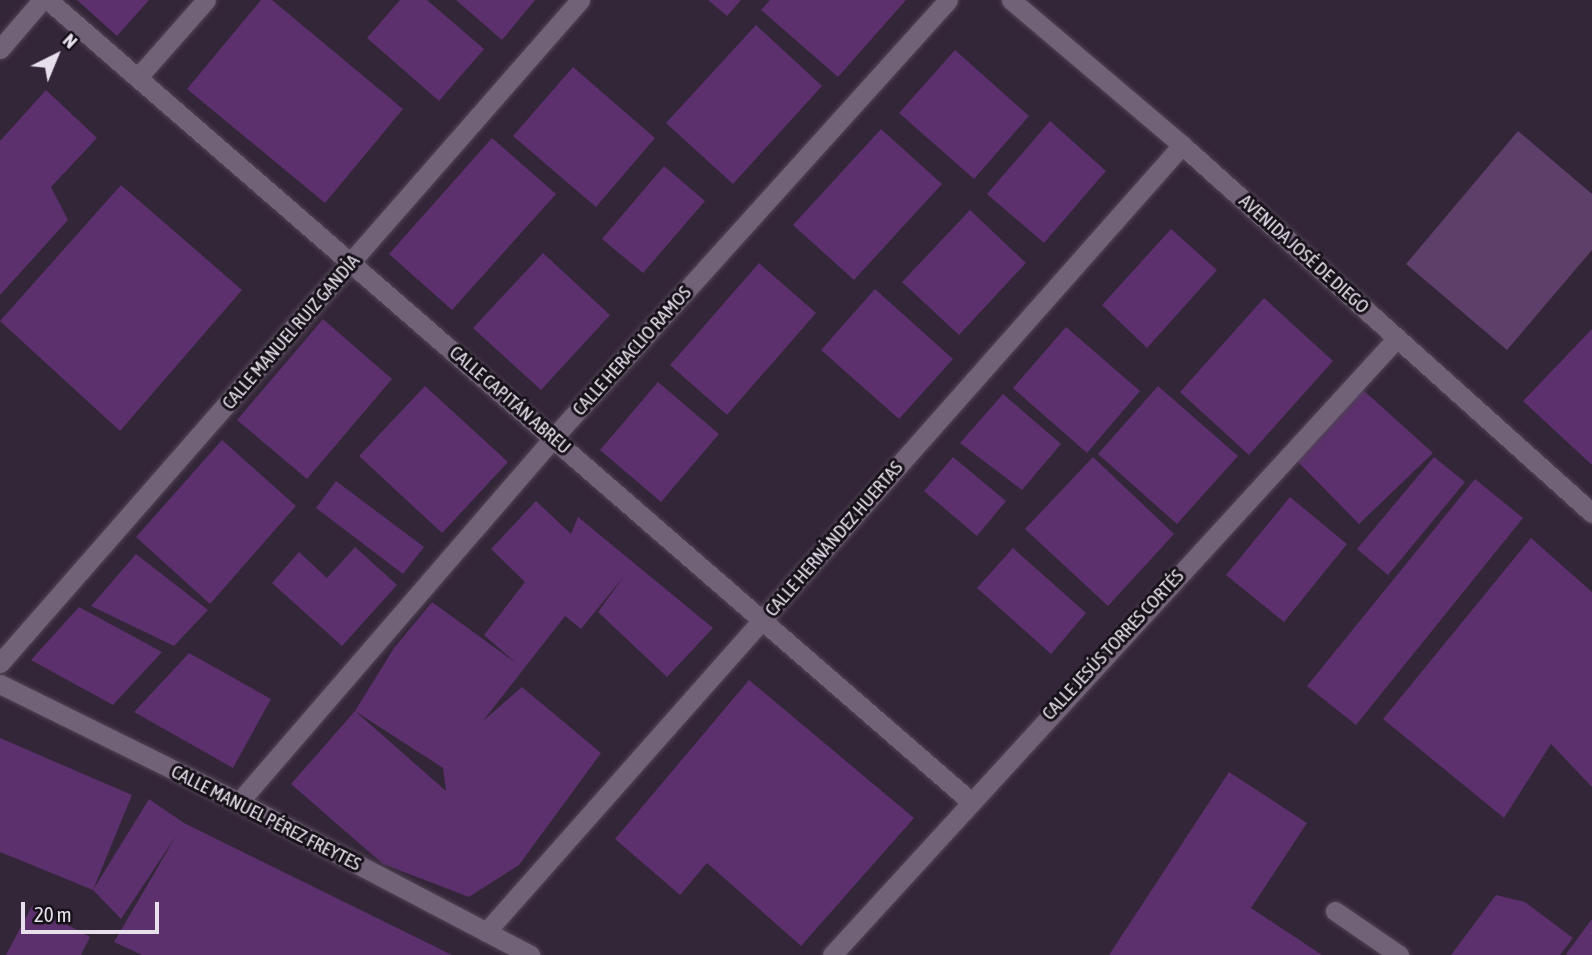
<!DOCTYPE html>
<html>
<head>
<meta charset="utf-8">
<style>
	body { margin:0 }
	#map { position:relative; width:1592px; height:955px; overflow:hidden; background:#332638; font-family:"Asap Condensed",sans-serif }
	div>[style] { position:absolute }
	.green>* { inset:0; background:#5e3f6a }
	.building>* { inset:0; background:#5b306c }
	.roads { filter:drop-shadow(0 0 2px #504454) drop-shadow(0 0 2px #504454) }
	.minor>* { height:19px; margin:-9.5px; padding:0 9.5px; transform-origin:9.5px; border-radius:9.5px; background:#716277 }
	span { translate:-50% -50%; white-space:nowrap; text-align:center; line-height:1.15; -webkit-text-stroke:6px #17111a; paint-order:stroke }
	.street-label { font-size:19px; color:#e7dfeb }
	.north { position:absolute; left:21px; top:21px; width:70px; height:70px; -webkit-text-stroke:5px #17111a; paint-order:stroke; rotate:43deg; font-size:19px; font-weight:700; line-height:28px; text-align:center; color:#e7dfeb }
	.north::after { content:''; display:block; margin:auto; width:24px; height:32px; background:#e7dfeb; clip-path:polygon(50% 0,100% 100%,50% 72%,0 100%) }
	.scale { position:absolute; left:21px; top:902px; width:138px; height:32px; box-sizing:border-box; border:4px solid #e7dfeb; border-top:0; padding-left:9px; font-size:21px; line-height:24px; white-space:nowrap; color:#e7dfeb; -webkit-text-stroke:5px #17111a; paint-order:stroke }
</style>
</head>
<body>
<div id="map">
	<div class="green">
		<div style="clip-path:polygon(1518px 131px,1592px 194px,1592px 250px,1507px 350px,1406px 264px)"></div>
	</div>
	<div class="building">
		<div style="clip-path:polygon(77px 0,149px 0,117px 36px)"></div>
		<div style="clip-path:polygon(261px 0,272px 0,403px 109px,325px 203px,187px 89px)"></div>
		<div style="clip-path:polygon(400px 0,427px 0,484px 49px,439px 101px,367px 38px)"></div>
		<div style="clip-path:polygon(456px 0,535px 0,502px 40px)"></div>
		<div style="clip-path:polygon(708px 0,741px 0,727px 16px)"></div>
		<div style="clip-path:polygon(770px 0,906px 0,838px 77px,761px 10px)"></div>
		<div style="clip-path:polygon(756px 25px,822px 86px,733px 184px,666px 123px)"></div>
		<div style="clip-path:polygon(955px 50px,1029px 116px,974px 179px,899px 113px)"></div>
		<div style="clip-path:polygon(573px 67px,655px 138px,596px 207px,513px 136px)"></div>
		<div style="clip-path:polygon(46px 90px,97px 138px,51px 187px,68px 220px,0 295px,0 141px)"></div>
		<div style="clip-path:polygon(1050px 121px,1106px 171px,1044px 243px,987px 194px)"></div>
		<div style="clip-path:polygon(881px 129px,942px 184px,854px 280px,793px 225px)"></div>
		<div style="clip-path:polygon(492px 138px,556px 194px,452px 310px,389px 254px)"></div>
		<div style="clip-path:polygon(664px 166px,705px 201px,643px 273px,602px 239px)"></div>
		<div style="clip-path:polygon(121px 185px,242px 290px,120px 431px,0 321px)"></div>
		<div style="clip-path:polygon(970px 210px,1026px 263px,959px 335px,902px 282px)"></div>
		<div style="clip-path:polygon(1171px 229px,1217px 270px,1147px 348px,1102px 305px)"></div>
		<div style="clip-path:polygon(543px 253px,610px 315px,541px 390px,473px 328px)"></div>
		<div style="clip-path:polygon(759px 263px,816px 313px,727px 415px,670px 365px)"></div>
		<div style="clip-path:polygon(875px 289px,953px 359px,899px 419px,821px 350px)"></div>
		<div style="clip-path:polygon(1264px 298px,1333px 361px,1249px 455px,1180px 392px)"></div>
		<div style="clip-path:polygon(323px 319px,392px 379px,307px 479px,237px 420px)"></div>
		<div style="clip-path:polygon(1066px 327px,1140px 391px,1087px 453px,1013px 388px)"></div>
		<div style="clip-path:polygon(1592px 329px,1592px 465px,1523px 401px)"></div>
		<div style="clip-path:polygon(658px 382px,719px 434px,661px 502px,600px 450px)"></div>
		<div style="clip-path:polygon(425px 386px,508px 462px,442px 533px,359px 456px)"></div>
		<div style="clip-path:polygon(1158px 386px,1238px 456px,1177px 524px,1098px 454px)"></div>
		<div style="clip-path:polygon(1362px 389px,1433px 453px,1359px 524px,1297px 461px)"></div>
		<div style="clip-path:polygon(1003px 394px,1061px 444px,1022px 490px,960px 443px)"></div>
		<div style="clip-path:polygon(222px 440px,296px 506px,210px 604px,136px 537px)"></div>
		<div style="clip-path:polygon(953px 457px,1006px 501px,977px 536px,924px 491px)"></div>
		<div style="clip-path:polygon(1093px 457px,1174px 534px,1108px 606px,1025px 529px)"></div>
		<div style="clip-path:polygon(1434px 457px,1465px 482px,1388px 575px,1357px 549px)"></div>
		<div style="clip-path:polygon(1475px 479px,1523px 518px,1356px 725px,1307px 686px)"></div>
		<div style="clip-path:polygon(336px 481px,424px 547px,403px 574px,316px 508px)"></div>
		<div style="clip-path:polygon(1290px 497px,1347px 544px,1284px 622px,1226px 575px)"></div>
		<div style="clip-path:polygon(evenodd,536px 501px,571px 534px,578px 517px,713px 628px,667px 677px,598px 612px,625px 575px,581px 629px,565px 616px,483px 721px,522px 687px,601px 753px,519px 865px,469px 897px,383px 864px,291px 784px,355px 711px,394px 648px,432px 602px,516px 663px,484px 635px,525px 582px,491px 549px,536px 501px,355px 711px,443px 768px,446px 791px,355px 711px)"></div>
		<div style="clip-path:polygon(1531px 538px,1592px 592px,1592px 787px,1551px 744px,1504px 818px,1383px 719px)"></div>
		<div style="clip-path:polygon(355px 547px,397px 585px,342px 646px,272px 583px,299px 552px,327px 578px)"></div>
		<div style="clip-path:polygon(1013px 548px,1086px 613px,1051px 654px,977px 588px)"></div>
		<div style="clip-path:polygon(136px 554px,208px 610px,174px 646px,91px 606px)"></div>
		<div style="clip-path:polygon(79px 607px,162px 652px,113px 705px,31px 660px)"></div>
		<div style="clip-path:polygon(189px 653px,271px 699px,233px 768px,134px 712px)"></div>
		<div style="clip-path:polygon(749px 680px,914px 818px,801px 946px,707px 863px,680px 895px,615px 839px)"></div>
		<div style="clip-path:polygon(0 738px,132px 795px,93px 890px,0 852px)"></div>
		<div style="clip-path:polygon(1229px 772px,1307px 823px,1251px 908px,1322px 955px,1109px 955px)"></div>
		<div style="clip-path:polygon(149px 799px,184px 823px,452px 955px,142px 955px,114px 942px,176px 836px,121px 919px,93px 890px)"></div>
		<div style="clip-path:polygon(1496px 895px,1525px 902px,1573px 938px,1560px 955px,1451px 955px)"></div>
		<div style="clip-path:polygon(32px 906px,90px 937px,81px 955px,6px 955px)"></div>
		<div style="clip-path:polygon(1592px 919px,1592px 955px,1568px 955px,1566px 954px)"></div>
	</div>
	<div class="roads">
		<div class="minor">
			<div style="left:48px;top:0;width:1221px;rotate:40.98deg"></div>
			<div style="left:1011px;top:0;width:224px;rotate:40.3deg"></div>
			<div style="left:1182px;top:145px;width:551px;rotate:41.91deg"></div>
			<div style="left:0;top:49px;width:65px;rotate:-49.4deg"></div>
			<div style="left:139px;top:76px;width:101px;rotate:-48.6deg"></div>
			<div style="left:0;top:663px;width:881px;rotate:-48.82deg"></div>
			<div style="left:0;top:684px;width:267px;rotate:26.3deg"></div>
			<div style="left:239px;top:802px;width:329px;rotate:27.7deg"></div>
			<div style="left:239px;top:802px;width:482px;rotate:-49.2deg"></div>
			<div style="left:554px;top:437px;width:588px;rotate:-47.96deg"></div>
			<div style="left:1335px;top:911px;width:78px;rotate:34.5deg"></div>
			<div style="left:486px;top:932px;width:1051px;rotate:-48.51deg"></div>
			<div style="left:832px;top:955px;width:837px;rotate:-47.52deg"></div>
		</div>
	</div>
	<div class="street-label">
		<span style="left:1304px;top:254px;rotate:42deg">AVENIDA JOSÉ DE DIEGO</span>
		<span style="left:291px;top:332px;rotate:-49deg">CALLE MANUEL RUIZ GANDÍA</span>
		<span style="left:632px;top:351px;rotate:-48deg">CALLE HERACLIO RAMOS</span>
		<span style="left:510px;top:400px;rotate:41deg">CALLE CAPITÁN ABREU</span>
		<span style="left:834px;top:539px;rotate:-49deg">CALLE HERNÁNDEZ HUERTAS</span>
		<span style="left:1113px;top:645px;rotate:-47deg">CALLE JESÚS TORRES CORTÉS</span>
		<span style="left:266px;top:818px;rotate:27deg">CALLE MANUEL PÉREZ FREYTES</span>
	</div>
	<div class="north">N</div>
	<div class="scale">20 m</div>
</div>
</body>
</html>
